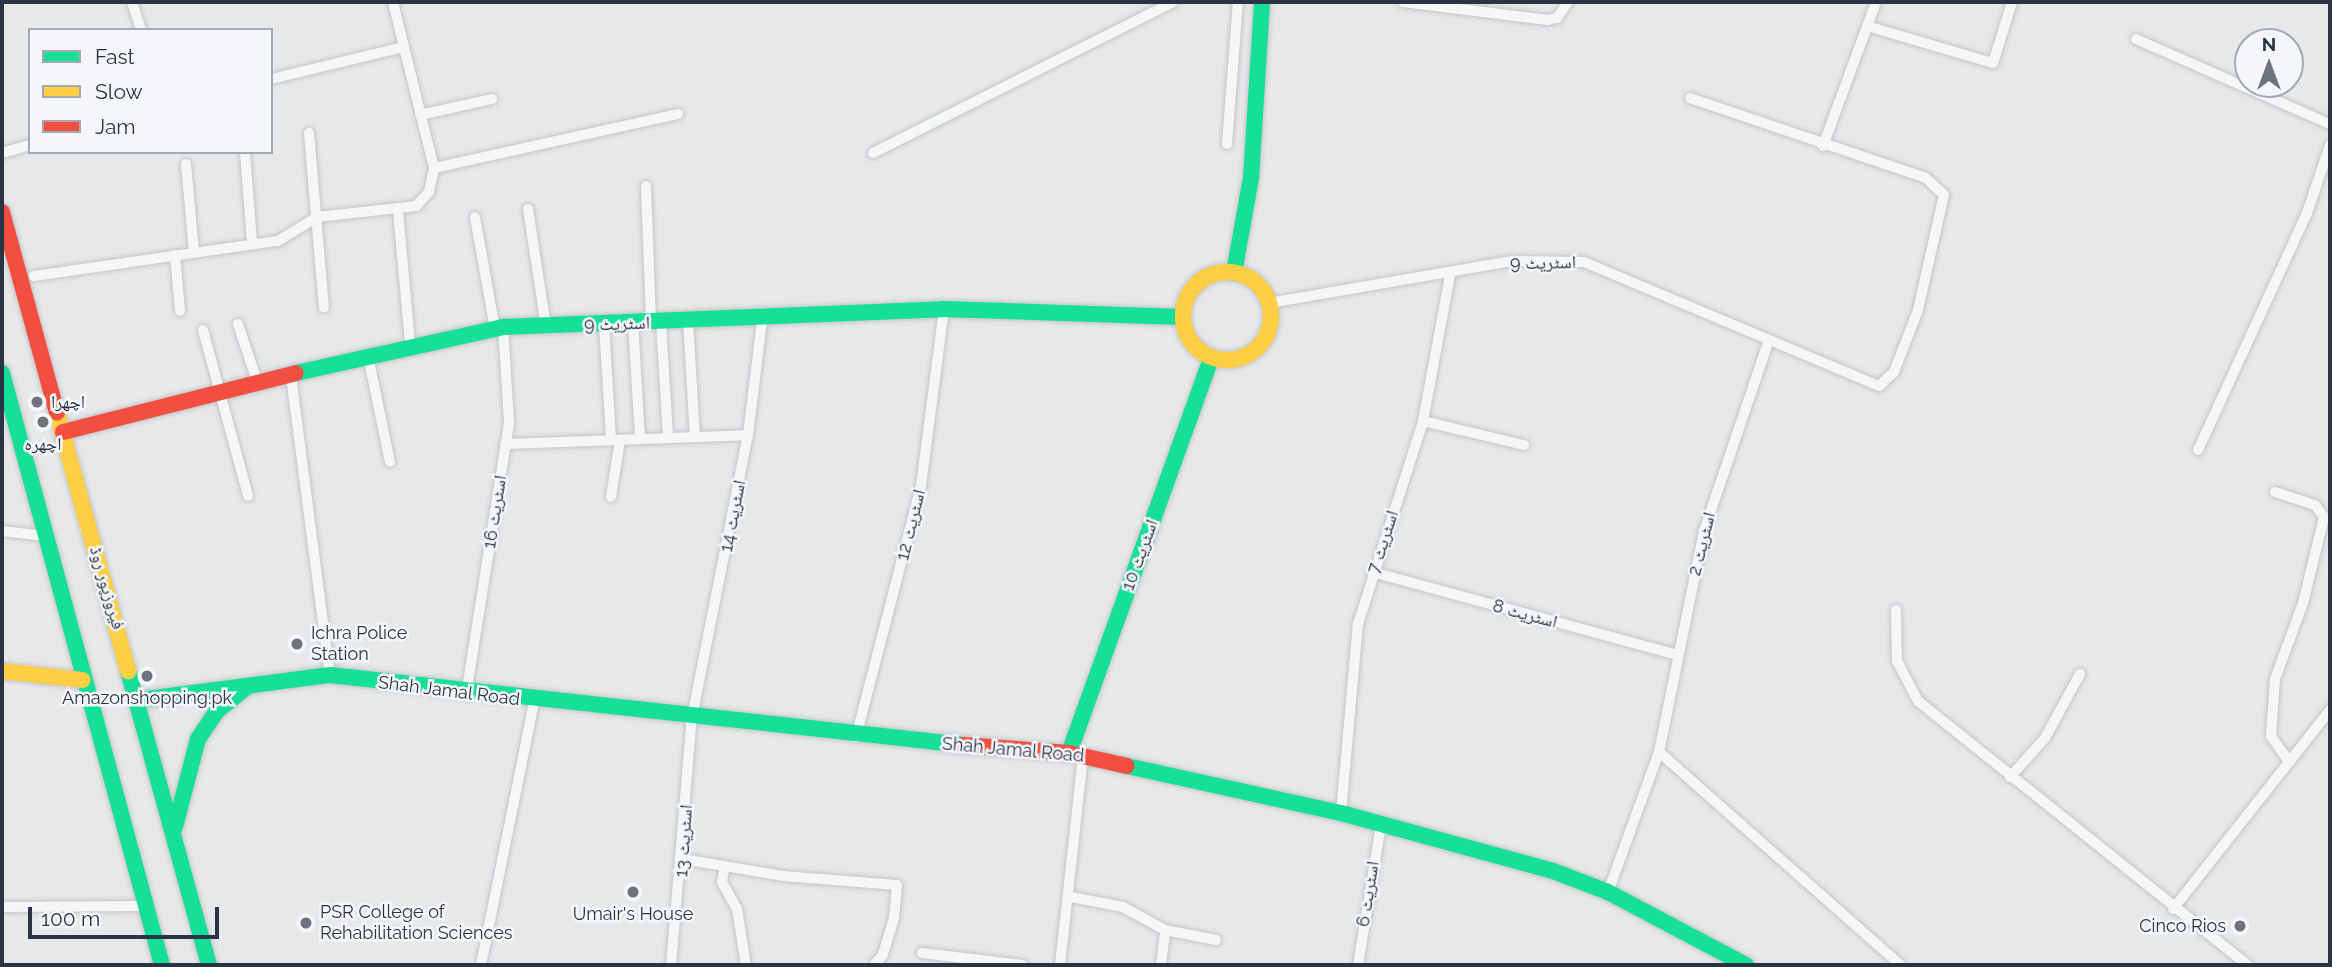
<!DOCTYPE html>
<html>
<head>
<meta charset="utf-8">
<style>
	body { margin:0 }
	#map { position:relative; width:2332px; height:967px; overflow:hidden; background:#e6e8ea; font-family:Raleway,"Noto Naskh Arabic",sans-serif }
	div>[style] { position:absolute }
	.roads { filter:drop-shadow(0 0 2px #c4c6c8) drop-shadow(0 0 2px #c4c6c8) }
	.street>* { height:10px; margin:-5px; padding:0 5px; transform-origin:5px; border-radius:5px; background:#f5f6f7 }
	.fast>* { height:16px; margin:-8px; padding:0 8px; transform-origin:8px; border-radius:8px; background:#16e098 }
	.slow>* { height:16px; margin:-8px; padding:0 8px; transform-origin:8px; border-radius:8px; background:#ffcf43 }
	.slow>.ring { margin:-8px; padding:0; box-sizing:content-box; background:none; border:16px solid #ffcf43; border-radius:50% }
	.jam>* { height:16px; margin:-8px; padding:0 8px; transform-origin:8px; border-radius:8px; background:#f24e42 }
	.dots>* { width:19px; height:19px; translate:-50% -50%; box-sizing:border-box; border:4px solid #f4f6f9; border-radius:50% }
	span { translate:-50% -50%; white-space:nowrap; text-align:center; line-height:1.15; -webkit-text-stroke:5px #f4f6f9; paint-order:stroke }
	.street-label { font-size:18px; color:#2b3445 }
	.poi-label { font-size:18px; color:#2b3445 }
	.left { translate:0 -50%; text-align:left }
	.right { translate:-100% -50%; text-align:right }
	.frame { position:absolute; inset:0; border:4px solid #2b3445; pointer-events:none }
	.legend { position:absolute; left:28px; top:28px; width:245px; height:126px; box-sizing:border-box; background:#f4f6f9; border:2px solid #a4a8b1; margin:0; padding:9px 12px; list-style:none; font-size:21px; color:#2b3445 }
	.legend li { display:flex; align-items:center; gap:14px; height:35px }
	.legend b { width:35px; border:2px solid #a4a8b1 }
	.north { position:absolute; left:2234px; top:28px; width:70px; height:70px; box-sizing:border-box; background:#f4f6f9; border:2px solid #a4a8b1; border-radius:50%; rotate:0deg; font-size:19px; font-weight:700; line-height:28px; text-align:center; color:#2b3445 }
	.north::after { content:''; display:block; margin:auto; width:24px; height:32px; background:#6c737f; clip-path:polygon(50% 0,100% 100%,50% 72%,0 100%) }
	.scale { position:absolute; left:28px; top:907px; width:191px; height:32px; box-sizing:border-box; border:4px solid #2b3445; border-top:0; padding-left:9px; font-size:21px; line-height:24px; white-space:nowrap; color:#2b3445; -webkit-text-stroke:5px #f4f6f9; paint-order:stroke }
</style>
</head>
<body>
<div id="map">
	<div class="roads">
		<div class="street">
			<div style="left:132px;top:2px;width:29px;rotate:72deg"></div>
			<div style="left:1403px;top:2px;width:146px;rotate:7.1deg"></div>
			<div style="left:1548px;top:20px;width:9px;rotate:-13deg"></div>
			<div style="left:1557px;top:18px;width:19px;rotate:-55deg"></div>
			<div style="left:1867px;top:26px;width:131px;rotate:16.4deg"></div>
			<div style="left:1993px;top:63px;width:64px;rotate:-72.7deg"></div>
			<div style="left:2136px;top:39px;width:212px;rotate:23.7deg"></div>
			<div style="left:271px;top:79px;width:136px;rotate:-13.6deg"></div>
			<div style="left:420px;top:115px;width:74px;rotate:-12.5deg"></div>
			<div style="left:309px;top:133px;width:175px;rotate:85.1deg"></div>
			<div style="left:1227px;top:144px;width:142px;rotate:-85.6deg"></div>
			<div style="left:1823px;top:146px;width:153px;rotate:-69.8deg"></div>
			<div style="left:245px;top:152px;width:91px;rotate:85.6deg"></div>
			<div style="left:2px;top:153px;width:29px;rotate:-16deg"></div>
			<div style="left:873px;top:153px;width:336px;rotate:-26.7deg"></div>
			<div style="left:186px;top:164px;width:88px;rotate:84.8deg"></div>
			<div style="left:434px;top:168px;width:250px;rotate:-12.5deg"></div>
			<div style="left:646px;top:186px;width:137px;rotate:87.9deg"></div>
			<div style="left:528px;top:209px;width:118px;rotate:81.3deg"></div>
			<div style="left:398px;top:211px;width:134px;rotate:84.8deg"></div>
			<div style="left:475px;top:217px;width:114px;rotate:79.9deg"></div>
			<div style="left:175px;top:255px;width:56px;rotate:84.9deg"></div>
			<div style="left:34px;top:276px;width:246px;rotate:-8.2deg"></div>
			<div style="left:278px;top:241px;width:46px;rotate:-31.6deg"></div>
			<div style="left:317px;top:217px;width:100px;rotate:-6.3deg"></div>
			<div style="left:416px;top:206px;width:19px;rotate:-47deg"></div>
			<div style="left:429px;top:192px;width:25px;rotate:-78deg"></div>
			<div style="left:434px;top:168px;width:171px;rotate:-103.9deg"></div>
			<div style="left:1269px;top:303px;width:248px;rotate:-9.8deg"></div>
			<div style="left:1513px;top:261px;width:71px;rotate:0.8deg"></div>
			<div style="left:1584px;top:262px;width:320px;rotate:22.8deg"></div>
			<div style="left:1879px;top:386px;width:21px;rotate:-43deg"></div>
			<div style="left:1894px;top:372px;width:66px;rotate:-68.8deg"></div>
			<div style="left:1918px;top:310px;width:118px;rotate:-77.3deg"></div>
			<div style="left:1944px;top:195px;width:25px;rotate:-137deg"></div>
			<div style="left:1926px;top:178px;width:249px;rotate:-161.3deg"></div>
			<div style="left:688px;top:321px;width:116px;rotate:86.5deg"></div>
			<div style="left:661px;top:322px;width:116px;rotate:86.5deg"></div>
			<div style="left:633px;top:323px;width:116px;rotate:86.5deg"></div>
			<div style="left:238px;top:324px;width:63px;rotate:71.6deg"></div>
			<div style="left:604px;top:324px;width:116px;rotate:86.5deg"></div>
			<div style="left:203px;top:330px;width:172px;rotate:74.8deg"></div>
			<div style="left:368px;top:356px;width:108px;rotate:78.3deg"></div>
			<div style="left:291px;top:376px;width:302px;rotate:82.6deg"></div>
			<div style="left:1423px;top:421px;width:104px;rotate:13.4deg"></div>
			<div style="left:505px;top:444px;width:243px;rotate:-2.1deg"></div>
			<div style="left:2198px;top:450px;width:261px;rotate:-65.3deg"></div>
			<div style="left:2307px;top:213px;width:72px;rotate:-71.3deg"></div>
			<div style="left:2275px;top:492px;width:42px;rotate:18deg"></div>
			<div style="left:2315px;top:505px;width:15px;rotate:53deg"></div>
			<div style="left:2324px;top:517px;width:89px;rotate:103.7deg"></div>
			<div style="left:2303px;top:603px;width:81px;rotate:110.2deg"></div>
			<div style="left:2275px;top:679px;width:57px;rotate:94deg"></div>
			<div style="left:2271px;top:736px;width:32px;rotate:55deg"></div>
			<div style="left:611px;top:497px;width:58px;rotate:-81deg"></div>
			<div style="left:2px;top:531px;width:43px;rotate:6.6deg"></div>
			<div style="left:1372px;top:572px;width:316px;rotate:15.2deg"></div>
			<div style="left:1896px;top:610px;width:51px;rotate:88.9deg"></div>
			<div style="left:1897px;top:661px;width:45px;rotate:62.3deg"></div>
			<div style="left:1918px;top:701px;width:423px;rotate:38.7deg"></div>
			<div style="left:466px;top:695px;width:276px;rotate:-81deg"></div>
			<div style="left:509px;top:422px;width:95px;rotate:-93.6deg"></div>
			<div style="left:856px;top:737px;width:259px;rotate:-75.5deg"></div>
			<div style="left:921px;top:486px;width:178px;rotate:-82.6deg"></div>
			<div style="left:1659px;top:752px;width:322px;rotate:41.4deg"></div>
			<div style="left:2010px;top:777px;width:52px;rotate:-48.1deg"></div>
			<div style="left:2045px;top:738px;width:73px;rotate:-61.3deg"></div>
			<div style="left:1341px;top:813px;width:190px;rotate:-84.9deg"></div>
			<div style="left:1358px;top:624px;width:213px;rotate:-72.2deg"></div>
			<div style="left:1423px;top:421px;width:148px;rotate:-79.5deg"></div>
			<div style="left:683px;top:859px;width:101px;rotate:9.6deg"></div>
			<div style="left:783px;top:876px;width:114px;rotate:4.5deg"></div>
			<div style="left:897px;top:885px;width:33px;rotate:95deg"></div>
			<div style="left:894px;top:918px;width:39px;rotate:107deg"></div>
			<div style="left:883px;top:955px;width:13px;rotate:132deg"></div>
			<div style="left:725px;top:866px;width:16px;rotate:101deg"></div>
			<div style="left:722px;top:882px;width:31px;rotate:61deg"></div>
			<div style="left:737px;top:909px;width:57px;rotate:80.9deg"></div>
			<div style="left:1608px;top:892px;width:149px;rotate:-70deg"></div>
			<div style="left:1659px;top:752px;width:226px;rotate:-78.5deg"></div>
			<div style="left:1704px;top:531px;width:199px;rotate:-71.2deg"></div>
			<div style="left:1071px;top:897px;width:53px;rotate:10.9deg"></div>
			<div style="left:1123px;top:907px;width:48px;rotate:28.7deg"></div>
			<div style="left:2px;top:907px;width:141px;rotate:-0.4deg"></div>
			<div style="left:2173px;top:909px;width:253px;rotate:-51.7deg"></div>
			<div style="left:922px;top:953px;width:101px;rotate:6.8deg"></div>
			<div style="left:481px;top:965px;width:268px;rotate:-78.6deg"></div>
			<div style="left:671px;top:965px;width:249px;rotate:-85.2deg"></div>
			<div style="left:692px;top:717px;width:288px;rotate:-78.8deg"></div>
			<div style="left:748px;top:435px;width:123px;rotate:-83deg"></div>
			<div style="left:1060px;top:965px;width:210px;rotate:-83.7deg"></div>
			<div style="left:1161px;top:965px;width:35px;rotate:-83deg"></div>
			<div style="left:1165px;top:930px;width:52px;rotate:11.1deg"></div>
			<div style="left:1358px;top:965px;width:143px;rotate:-80.7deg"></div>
		</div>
		<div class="fast">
			<div style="left:1234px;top:273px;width:97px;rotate:-79.9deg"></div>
			<div style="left:1251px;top:178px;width:176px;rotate:-86.4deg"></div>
			<div style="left:2px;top:373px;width:613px;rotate:74.88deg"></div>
			<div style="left:296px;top:373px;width:212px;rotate:-12.5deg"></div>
			<div style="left:503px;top:327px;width:441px;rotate:-2.3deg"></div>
			<div style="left:944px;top:309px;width:238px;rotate:1.9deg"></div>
			<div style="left:128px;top:671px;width:305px;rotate:74.6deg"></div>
			<div style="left:139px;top:700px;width:193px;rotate:-7.5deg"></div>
			<div style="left:330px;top:675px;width:638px;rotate:6.3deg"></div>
			<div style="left:1069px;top:753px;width:420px;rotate:-70.2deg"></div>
			<div style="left:1127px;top:766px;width:219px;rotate:12.4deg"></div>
			<div style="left:1341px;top:813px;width:220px;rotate:15.3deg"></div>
			<div style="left:1553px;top:871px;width:59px;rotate:20.9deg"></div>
			<div style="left:1608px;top:892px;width:156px;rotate:27.9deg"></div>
			<div style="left:175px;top:827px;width:91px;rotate:-75.4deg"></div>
			<div style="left:198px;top:739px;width:34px;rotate:-56deg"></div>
			<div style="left:217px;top:711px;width:40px;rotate:-39deg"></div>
		</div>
		<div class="slow">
			<div class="ring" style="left:1183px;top:272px;width:72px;height:72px"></div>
			<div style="left:57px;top:413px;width:268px;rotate:74.6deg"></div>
			<div style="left:2px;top:671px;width:81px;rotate:6.4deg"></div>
		</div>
		<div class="jam">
			<div style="left:2px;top:212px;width:208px;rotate:74.7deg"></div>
			<div style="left:63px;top:432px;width:240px;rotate:-14.2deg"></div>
			<div style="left:964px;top:745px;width:105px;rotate:4.4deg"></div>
			<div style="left:1069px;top:753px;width:59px;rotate:12.6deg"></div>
		</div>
	</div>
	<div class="dots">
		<div style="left:37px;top:402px;background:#6c737f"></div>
		<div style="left:43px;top:422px;background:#6c737f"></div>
		<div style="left:297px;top:644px;background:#6c737f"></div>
		<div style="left:147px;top:676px;background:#6c737f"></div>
		<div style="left:633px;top:892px;background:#6c737f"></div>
		<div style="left:306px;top:923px;background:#6c737f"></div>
		<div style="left:2240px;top:926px;background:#6c737f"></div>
	</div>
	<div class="street-label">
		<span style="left:1543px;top:263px;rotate:-1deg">اسٹریٹ 9</span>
		<span style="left:617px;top:324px;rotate:-2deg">اسٹریٹ 9</span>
		<span style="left:495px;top:512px;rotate:-81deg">اسٹریٹ 16</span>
		<span style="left:733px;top:516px;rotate:-79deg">اسٹریٹ 14</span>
		<span style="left:911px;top:525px;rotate:-76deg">اسٹریٹ 12</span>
		<span style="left:1383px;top:542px;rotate:-72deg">اسٹریٹ 7</span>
		<span style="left:1702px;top:544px;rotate:-76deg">اسٹریٹ 2</span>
		<span style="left:1140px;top:555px;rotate:-70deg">اسٹریٹ 10</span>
		<span style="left:107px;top:588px;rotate:74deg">فیروزپور روڈ</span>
		<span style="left:1525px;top:614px;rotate:15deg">اسٹریٹ 8</span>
		<span style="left:449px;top:691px;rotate:7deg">Shah Jamal Road</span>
		<span style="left:1013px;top:750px;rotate:5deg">Shah Jamal Road</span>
		<span style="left:684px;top:841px;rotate:-86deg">اسٹریٹ 13</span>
		<span style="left:1368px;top:894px;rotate:-81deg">اسٹریٹ 6</span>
	</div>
	<div class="poi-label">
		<span class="left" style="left:51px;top:402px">اچھرا</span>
		<span style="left:43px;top:444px">اچھرہ</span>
		<span class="left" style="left:311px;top:644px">Ichra Police<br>Station</span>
		<span style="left:147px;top:698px">Amazonshopping.pk</span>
		<span class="left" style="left:320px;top:923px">PSR College of<br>Rehabilitation Sciences</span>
		<span style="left:633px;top:914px">Umair's House</span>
		<span class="right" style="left:2226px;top:926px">Cinco Rios</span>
	</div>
	<div class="frame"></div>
	<ul class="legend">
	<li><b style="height:9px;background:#16e098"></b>Fast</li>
	<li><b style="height:9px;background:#ffcf43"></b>Slow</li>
	<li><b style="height:9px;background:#f24e42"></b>Jam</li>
	</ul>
	<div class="north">N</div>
	<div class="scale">100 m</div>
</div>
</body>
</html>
